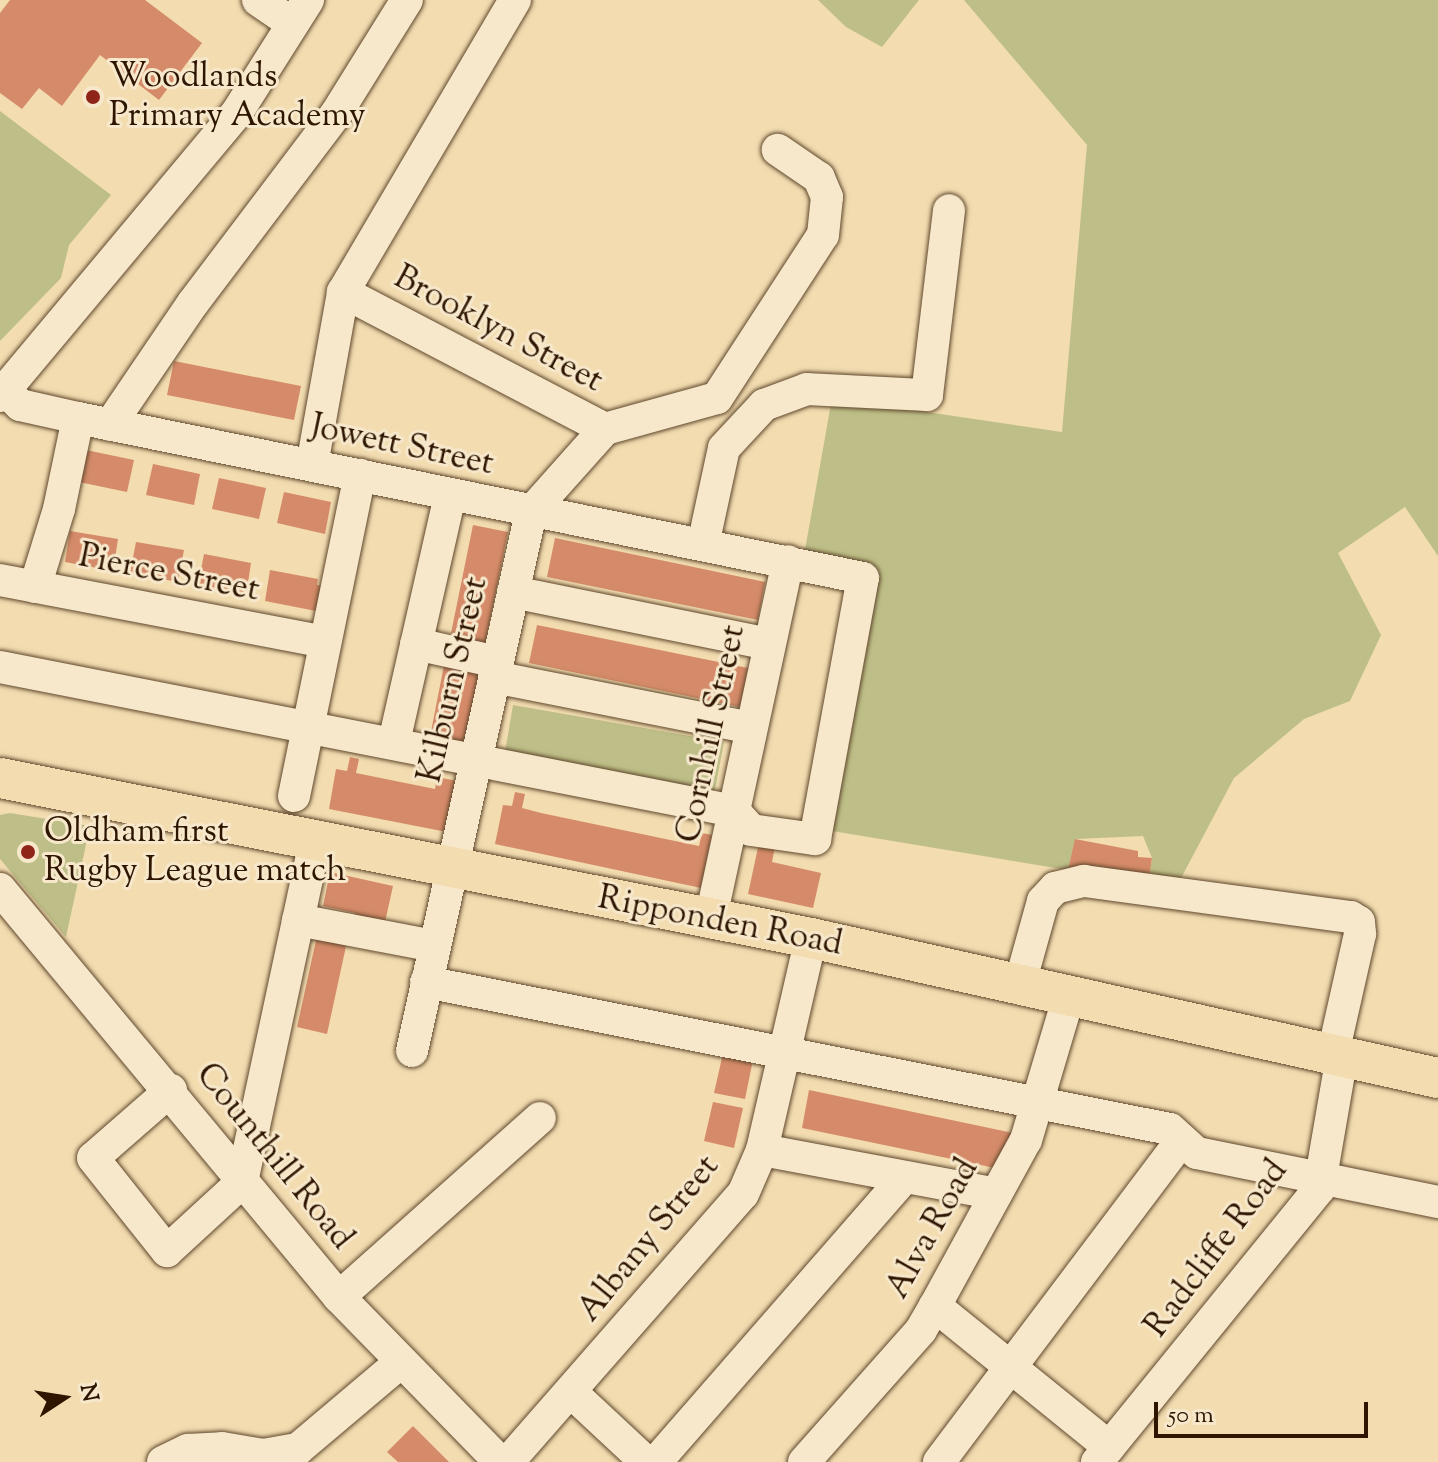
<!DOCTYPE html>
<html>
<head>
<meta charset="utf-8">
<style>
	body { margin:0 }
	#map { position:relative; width:1438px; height:1462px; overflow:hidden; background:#f2dcb0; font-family:"Sorts Mill Goudy",serif }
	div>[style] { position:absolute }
	.green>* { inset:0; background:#bebf88 }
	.building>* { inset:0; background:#d58b69 }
	.roads { filter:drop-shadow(0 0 2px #5f472c) drop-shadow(0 0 2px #5f472c) }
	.minor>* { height:32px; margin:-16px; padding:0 16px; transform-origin:16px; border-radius:16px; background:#f7e8cc }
	.major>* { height:40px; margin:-20px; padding:0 20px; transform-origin:20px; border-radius:20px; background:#f2dcb0 }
	.dots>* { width:22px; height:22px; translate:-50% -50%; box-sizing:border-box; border:4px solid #f7e8cc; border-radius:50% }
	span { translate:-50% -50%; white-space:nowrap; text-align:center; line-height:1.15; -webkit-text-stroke:6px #f7e8cc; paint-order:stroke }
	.poi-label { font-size:34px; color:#2e1500 }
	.left { translate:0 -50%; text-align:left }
	.street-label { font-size:34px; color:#2e1500 }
	.north { position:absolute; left:24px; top:1358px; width:80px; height:80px; -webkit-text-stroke:6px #f7e8cc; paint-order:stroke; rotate:78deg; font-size:22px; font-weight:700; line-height:32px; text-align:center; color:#2e1500 }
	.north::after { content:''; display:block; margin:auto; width:28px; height:36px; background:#2e1500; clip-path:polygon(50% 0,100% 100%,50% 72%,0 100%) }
	.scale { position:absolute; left:1154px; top:1402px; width:214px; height:36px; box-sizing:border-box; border:4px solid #2e1500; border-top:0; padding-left:10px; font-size:24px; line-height:28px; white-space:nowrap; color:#2e1500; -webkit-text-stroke:6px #f7e8cc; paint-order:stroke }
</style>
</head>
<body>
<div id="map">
	<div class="green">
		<div style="clip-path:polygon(818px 0,919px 0,882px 47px,846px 27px)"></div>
		<div style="clip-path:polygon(964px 0,1438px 0,1438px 556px,1405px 507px,1338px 553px,1381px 635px,1350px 701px,1304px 719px,1234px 778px,1179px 882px,1149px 880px,1152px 858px,1143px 836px,1076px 839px,1068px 870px,820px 829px,867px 601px,805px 550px,832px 398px,1062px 432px,1087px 145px)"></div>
		<div style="clip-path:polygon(0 111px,111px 195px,69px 245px,61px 278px,0 341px)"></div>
		<div style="clip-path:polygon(513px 705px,724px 742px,714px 795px,504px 758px)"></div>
		<div style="clip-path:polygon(10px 813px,90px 826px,66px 937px,0 859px,0 815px)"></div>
	</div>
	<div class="building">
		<div style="clip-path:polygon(10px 0,145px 0,202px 43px,159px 100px,100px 55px,62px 106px,39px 88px,22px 109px,0 93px,0 13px)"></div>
		<div style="clip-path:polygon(174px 361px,301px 386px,294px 420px,167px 395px)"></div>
		<div style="clip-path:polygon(86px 450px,134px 460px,127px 492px,79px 482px)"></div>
		<div style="clip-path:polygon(153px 464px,200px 474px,194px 505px,146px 495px)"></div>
		<div style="clip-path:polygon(219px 478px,266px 488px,259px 519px,212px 509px)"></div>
		<div style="clip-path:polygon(284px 492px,331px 502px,325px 534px,277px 523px)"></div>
		<div style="clip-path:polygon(473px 525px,508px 532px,483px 655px,448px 648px)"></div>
		<div style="clip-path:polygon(70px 531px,118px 539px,113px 571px,65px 562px)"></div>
		<div style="clip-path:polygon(555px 538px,765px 582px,758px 620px,547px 577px)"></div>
		<div style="clip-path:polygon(136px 542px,184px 550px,178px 582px,130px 573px)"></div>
		<div style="clip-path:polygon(204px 554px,251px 563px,246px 595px,198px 586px)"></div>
		<div style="clip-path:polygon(270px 570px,318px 579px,317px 585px,325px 586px,321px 612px,265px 601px)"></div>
		<div style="clip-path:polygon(537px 625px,748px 668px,740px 707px,529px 663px)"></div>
		<div style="clip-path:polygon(445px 660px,480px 667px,462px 754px,428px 747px)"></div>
		<div style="clip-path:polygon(350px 757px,359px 759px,356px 773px,435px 789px,437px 777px,457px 781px,447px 832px,329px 809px,336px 769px,347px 771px)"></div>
		<div style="clip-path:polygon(515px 792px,525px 794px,522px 808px,541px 813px,699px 846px,702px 833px,712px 835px,701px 888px,495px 844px,503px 805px,512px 806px)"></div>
		<div style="clip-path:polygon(760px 838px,776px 842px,772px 862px,821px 873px,813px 908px,748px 894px)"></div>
		<div style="clip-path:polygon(1075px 839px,1138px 851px,1138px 857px,1152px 858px,1149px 880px,1068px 870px)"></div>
		<div style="clip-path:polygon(330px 872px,393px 886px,383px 931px,352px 925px,355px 913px,323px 906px)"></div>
		<div style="clip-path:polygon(318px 931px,348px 937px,327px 1034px,297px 1027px)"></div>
		<div style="clip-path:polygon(724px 1049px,754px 1055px,745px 1099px,714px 1093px)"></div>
		<div style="clip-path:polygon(809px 1090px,1013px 1133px,995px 1168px,802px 1128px)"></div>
		<div style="clip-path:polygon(713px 1102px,743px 1108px,734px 1148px,704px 1141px)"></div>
		<div style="clip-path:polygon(413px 1426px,449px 1462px,398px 1462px,387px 1452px)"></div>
	</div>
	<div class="roads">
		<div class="minor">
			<div style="left:258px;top:0;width:42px;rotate:34.4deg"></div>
			<div style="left:343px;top:292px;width:296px;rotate:27.6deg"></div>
			<div style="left:605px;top:429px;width:111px;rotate:131.7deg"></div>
			<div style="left:531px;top:512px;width:552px;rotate:102.45deg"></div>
			<div style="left:0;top:396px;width:368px;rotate:-50.1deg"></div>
			<div style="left:236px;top:114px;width:135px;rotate:-57.7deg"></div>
			<div style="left:110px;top:425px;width:148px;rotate:-55.8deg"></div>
			<div style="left:193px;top:303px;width:237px;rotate:-52.9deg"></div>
			<div style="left:336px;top:114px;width:134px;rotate:-58.1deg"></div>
			<div style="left:605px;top:429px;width:116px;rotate:-15.5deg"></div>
			<div style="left:717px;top:398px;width:194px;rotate:-57deg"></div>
			<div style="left:823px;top:235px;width:38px;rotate:-84deg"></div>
			<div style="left:827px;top:197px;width:21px;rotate:-113deg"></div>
			<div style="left:819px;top:178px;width:50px;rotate:-145.7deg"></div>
			<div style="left:312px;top:465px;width:176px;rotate:-79.8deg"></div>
			<div style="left:343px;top:292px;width:339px;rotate:-59.5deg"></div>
			<div style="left:703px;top:545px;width:99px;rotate:-77.8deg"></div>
			<div style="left:724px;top:448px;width:59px;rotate:-47.1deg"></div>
			<div style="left:764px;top:405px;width:46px;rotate:-20.4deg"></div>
			<div style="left:807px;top:389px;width:120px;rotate:2.9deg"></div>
			<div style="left:927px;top:395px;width:186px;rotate:-83.2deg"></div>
			<div style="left:0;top:580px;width:330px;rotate:10.8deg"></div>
			<div style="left:35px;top:587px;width:82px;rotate:-72.9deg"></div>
			<div style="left:59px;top:509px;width:93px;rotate:-78.2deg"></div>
			<div style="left:513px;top:592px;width:261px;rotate:11.5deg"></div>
			<div style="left:416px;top:644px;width:84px;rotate:12.4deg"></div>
			<div style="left:0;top:667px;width:748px;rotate:11.1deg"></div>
			<div style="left:734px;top:811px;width:25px;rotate:48deg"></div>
			<div style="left:751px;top:830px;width:65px;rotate:8deg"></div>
			<div style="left:815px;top:839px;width:265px;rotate:-79.6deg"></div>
			<div style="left:863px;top:578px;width:801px;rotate:-168.48deg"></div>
			<div style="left:78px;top:418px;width:59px;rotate:-167.4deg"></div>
			<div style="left:20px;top:405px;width:20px;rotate:-135deg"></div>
			<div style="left:494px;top:677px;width:262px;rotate:11.2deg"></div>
			<div style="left:394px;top:742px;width:253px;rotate:-77.2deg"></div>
			<div style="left:294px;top:796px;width:328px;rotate:-78.4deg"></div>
			<div style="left:0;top:889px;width:530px;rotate:50.28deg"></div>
			<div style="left:339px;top:1297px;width:231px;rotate:45.7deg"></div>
			<div style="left:298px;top:920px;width:138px;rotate:10.8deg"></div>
			<div style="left:710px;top:922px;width:369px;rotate:-77.8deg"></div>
			<div style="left:426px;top:982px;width:758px;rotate:11.18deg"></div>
			<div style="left:1170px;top:1129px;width:36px;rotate:42deg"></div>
			<div style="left:1197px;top:1153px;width:246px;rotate:11.5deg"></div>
			<div style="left:1019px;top:987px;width:89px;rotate:-74.4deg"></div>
			<div style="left:1043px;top:901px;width:18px;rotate:-47deg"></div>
			<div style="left:1055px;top:888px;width:30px;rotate:-14deg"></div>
			<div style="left:1084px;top:881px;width:269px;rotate:7.7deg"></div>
			<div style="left:1351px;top:917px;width:9px;rotate:32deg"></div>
			<div style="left:1359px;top:922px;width:12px;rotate:85deg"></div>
			<div style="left:1360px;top:934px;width:123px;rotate:102.7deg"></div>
			<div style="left:171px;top:1090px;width:103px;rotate:138.9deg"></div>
			<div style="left:93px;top:1158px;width:119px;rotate:51.5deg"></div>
			<div style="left:167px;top:1251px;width:102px;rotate:-42.6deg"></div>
			<div style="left:242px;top:1182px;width:348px;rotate:-77.9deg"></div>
			<div style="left:762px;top:1150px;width:238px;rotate:10.6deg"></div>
			<div style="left:339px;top:1297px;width:269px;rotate:-41.7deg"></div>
			<div style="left:935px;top:1306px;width:224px;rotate:39deg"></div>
			<div style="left:571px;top:1392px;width:103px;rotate:43deg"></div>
			<div style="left:163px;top:1462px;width:28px;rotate:-26deg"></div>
			<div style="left:188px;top:1450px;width:34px;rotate:-3deg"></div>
			<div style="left:222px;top:1448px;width:42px;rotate:9.7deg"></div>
			<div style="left:263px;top:1455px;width:36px;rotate:-10deg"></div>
			<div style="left:298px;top:1449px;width:135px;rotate:-40.2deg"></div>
			<div style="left:508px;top:1462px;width:356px;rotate:-48.8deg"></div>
			<div style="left:743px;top:1194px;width:48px;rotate:-66.6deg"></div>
			<div style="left:762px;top:1150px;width:218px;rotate:-77deg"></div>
			<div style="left:656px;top:1462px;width:378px;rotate:-48.9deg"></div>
			<div style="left:804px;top:1462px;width:176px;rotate:-48.4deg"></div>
			<div style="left:921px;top:1330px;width:28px;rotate:-60deg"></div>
			<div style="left:935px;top:1306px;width:189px;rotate:-61.3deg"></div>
			<div style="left:1026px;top:1140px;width:147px;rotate:-73.4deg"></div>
			<div style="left:939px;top:1462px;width:403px;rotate:-53deg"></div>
			<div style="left:1097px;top:1462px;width:352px;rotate:-50.9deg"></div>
			<div style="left:1319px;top:1189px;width:135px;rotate:-80.2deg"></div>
		</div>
		<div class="major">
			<div style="left:0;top:778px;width:827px;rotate:11.16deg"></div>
			<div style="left:811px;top:938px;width:642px;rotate:12.59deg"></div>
		</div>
	</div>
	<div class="dots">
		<div style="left:93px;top:97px;background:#8f2418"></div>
		<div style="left:28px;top:852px;background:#8f2418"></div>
	</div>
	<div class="poi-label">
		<span class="left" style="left:109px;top:97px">Woodlands<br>Primary Academy</span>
		<span class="left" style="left:44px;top:852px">Oldham first<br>Rugby League match</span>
	</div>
	<div class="street-label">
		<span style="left:498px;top:330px;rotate:28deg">Brooklyn Street</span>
		<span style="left:402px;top:446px;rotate:12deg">Jowett Street</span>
		<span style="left:169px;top:574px;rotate:11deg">Pierce Street</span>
		<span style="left:454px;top:680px;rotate:-77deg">Kilburn Street</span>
		<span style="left:712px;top:734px;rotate:-78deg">Cornhill Street</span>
		<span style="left:720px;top:922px;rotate:11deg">Ripponden Road</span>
		<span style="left:274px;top:1157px;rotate:51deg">Counthill Road</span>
		<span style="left:933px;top:1229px;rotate:-61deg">Alva Road</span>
		<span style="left:649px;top:1239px;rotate:-51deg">Albany Street</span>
		<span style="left:1217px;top:1249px;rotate:-53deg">Radcliffe Road</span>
	</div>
	<div class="north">N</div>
	<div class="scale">50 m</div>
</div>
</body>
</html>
